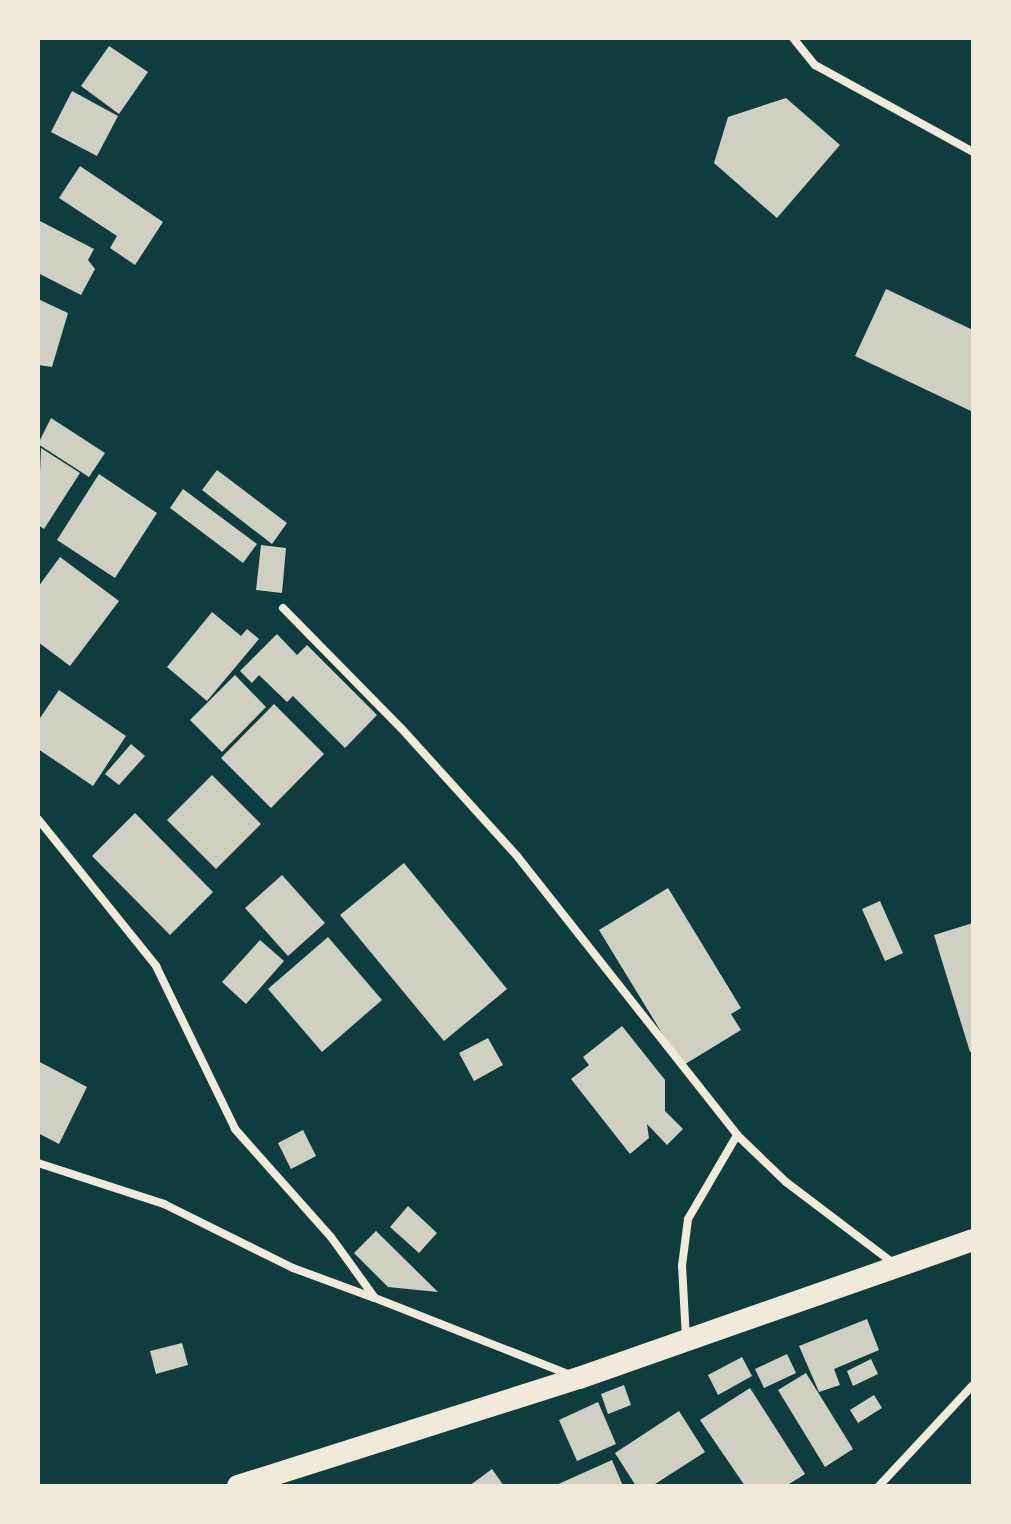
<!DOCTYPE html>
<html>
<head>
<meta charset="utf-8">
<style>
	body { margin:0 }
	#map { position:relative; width:1011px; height:1524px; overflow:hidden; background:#0f3d3e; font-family:Manrope,sans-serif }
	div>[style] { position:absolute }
	.building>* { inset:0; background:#cfcfc3 }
	.minor>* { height:8px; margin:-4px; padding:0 4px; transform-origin:4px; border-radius:4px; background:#f1e9da }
	.trunk>* { height:22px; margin:-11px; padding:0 11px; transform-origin:11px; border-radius:11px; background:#f1e9da }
	span { translate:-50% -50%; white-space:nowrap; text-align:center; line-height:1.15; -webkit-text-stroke:6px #f1e9da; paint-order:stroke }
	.frame { position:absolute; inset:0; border:40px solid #f1e9da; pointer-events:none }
</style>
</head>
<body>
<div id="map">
	<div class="building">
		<div style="clip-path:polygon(109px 46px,148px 72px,119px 114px,81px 86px)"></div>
		<div style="clip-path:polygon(72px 91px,118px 116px,97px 156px,51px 132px)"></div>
		<div style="clip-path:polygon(786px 98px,840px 145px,777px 218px,714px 163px,728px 117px)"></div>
		<div style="clip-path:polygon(80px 166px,163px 222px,135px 265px,110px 248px,117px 236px,59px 198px)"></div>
		<div style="clip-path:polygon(38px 220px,94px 249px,88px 260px,95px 269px,81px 295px,38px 273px)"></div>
		<div style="clip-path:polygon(886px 289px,973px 330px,973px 412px,855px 356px)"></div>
		<div style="clip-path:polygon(38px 299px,68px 313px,52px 367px,38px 365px)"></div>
		<div style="clip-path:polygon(51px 418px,105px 453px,89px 477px,38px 444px)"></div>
		<div style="clip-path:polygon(41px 448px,80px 473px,44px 529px,38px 525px)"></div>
		<div style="clip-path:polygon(217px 470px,287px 523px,272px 544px,202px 490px)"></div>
		<div style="clip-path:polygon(99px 474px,157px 513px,115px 578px,57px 540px)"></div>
		<div style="clip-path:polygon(183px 489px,257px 544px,243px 563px,170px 508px)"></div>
		<div style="clip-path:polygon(261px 545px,286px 548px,282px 593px,256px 590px)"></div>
		<div style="clip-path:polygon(60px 557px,119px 601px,70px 666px,38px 642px,38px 587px)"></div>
		<div style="clip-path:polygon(212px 612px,241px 636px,247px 629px,259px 639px,207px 701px,167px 667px)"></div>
		<div style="clip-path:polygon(277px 634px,297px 655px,307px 645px,377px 715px,345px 748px,293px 696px,287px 702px,259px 675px,252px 683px,240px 671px)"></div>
		<div style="clip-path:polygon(235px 675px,266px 707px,222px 752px,190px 720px)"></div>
		<div style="clip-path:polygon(59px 690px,126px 736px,93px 786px,38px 749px,38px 721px)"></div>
		<div style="clip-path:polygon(274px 704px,324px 754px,271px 808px,221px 758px)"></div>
		<div style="clip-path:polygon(131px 744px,145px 756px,119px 785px,105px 774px)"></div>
		<div style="clip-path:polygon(212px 775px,261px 824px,216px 869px,167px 820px)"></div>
		<div style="clip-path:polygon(135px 813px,213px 892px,170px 935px,92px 856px)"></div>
		<div style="clip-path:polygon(404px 863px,507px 989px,444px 1041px,340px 915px)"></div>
		<div style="clip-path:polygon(282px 875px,325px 923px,288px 956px,245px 908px)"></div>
		<div style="clip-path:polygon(668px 888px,741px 1008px,731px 1014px,741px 1030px,682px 1066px,599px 930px)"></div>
		<div style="clip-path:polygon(880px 901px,903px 953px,885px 961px,862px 909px)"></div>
		<div style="clip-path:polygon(973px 923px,973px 1051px,970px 1052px,934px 935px)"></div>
		<div style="clip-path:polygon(328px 937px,382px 1000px,322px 1052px,268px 989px)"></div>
		<div style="clip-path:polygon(260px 940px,284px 961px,246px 1004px,222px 982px)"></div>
		<div style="clip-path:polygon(622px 1026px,665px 1080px,665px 1111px,683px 1129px,667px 1145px,647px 1124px,649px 1138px,630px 1154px,571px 1079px,589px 1065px,583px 1057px)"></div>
		<div style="clip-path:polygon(488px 1038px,503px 1065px,474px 1081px,459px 1053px)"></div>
		<div style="clip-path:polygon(38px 1061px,87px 1087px,59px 1144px,38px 1133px)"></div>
		<div style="clip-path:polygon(303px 1130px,316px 1156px,291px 1169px,278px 1143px)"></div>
		<div style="clip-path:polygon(408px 1206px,437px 1233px,419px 1253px,390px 1227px)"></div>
		<div style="clip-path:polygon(376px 1231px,438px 1292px,388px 1287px,354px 1253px)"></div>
		<div style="clip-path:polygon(867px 1319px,879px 1350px,834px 1369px,840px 1385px,819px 1392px,799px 1346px)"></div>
		<div style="clip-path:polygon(182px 1343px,188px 1365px,156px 1374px,150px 1351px)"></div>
		<div style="clip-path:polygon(787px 1354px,796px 1373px,764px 1388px,755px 1369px)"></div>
		<div style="clip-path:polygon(742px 1357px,752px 1376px,718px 1395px,708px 1375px)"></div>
		<div style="clip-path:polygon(871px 1359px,878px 1374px,853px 1386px,847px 1371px)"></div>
		<div style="clip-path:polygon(806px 1373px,853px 1449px,825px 1467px,778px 1390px)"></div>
		<div style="clip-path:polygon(624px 1385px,631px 1405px,608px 1414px,601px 1394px)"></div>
		<div style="clip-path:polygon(750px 1388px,805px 1474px,786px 1486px,745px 1486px,700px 1420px)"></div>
		<div style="clip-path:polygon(874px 1395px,882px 1408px,858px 1423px,850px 1410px)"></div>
		<div style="clip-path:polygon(598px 1402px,616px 1444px,577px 1461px,559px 1420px)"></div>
		<div style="clip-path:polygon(679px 1411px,705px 1452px,652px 1486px,636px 1486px,615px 1453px)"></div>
		<div style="clip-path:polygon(612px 1460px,623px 1486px,554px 1486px)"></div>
		<div style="clip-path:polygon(492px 1469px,504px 1486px,469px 1486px)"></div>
	</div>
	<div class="minor">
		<div style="left:793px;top:38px;width:35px;rotate:51deg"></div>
		<div style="left:815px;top:65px;width:180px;rotate:28.8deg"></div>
		<div style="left:283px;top:608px;width:168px;rotate:45.5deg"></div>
		<div style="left:401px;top:728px;width:173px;rotate:47.8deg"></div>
		<div style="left:517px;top:856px;width:355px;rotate:51.7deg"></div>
		<div style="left:737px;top:1135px;width:68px;rotate:43.8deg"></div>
		<div style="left:786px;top:1182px;width:134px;rotate:37.1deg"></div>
		<div style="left:38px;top:819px;width:189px;rotate:51.2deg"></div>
		<div style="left:156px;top:966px;width:181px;rotate:64.1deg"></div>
		<div style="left:235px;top:1129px;width:144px;rotate:48.4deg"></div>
		<div style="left:331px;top:1237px;width:75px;rotate:54.2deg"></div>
		<div style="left:375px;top:1298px;width:210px;rotate:21.5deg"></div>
		<div style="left:38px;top:1163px;width:133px;rotate:18deg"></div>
		<div style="left:164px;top:1204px;width:144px;rotate:26.4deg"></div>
		<div style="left:293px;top:1268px;width:86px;rotate:20.3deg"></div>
		<div style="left:686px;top:1339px;width:73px;rotate:-93.1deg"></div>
		<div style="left:682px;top:1266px;width:47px;rotate:-82.7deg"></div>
		<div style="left:688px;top:1219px;width:97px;rotate:-59.7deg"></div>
		<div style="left:879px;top:1486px;width:138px;rotate:-47.1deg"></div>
	</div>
	<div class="trunk">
		<div style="left:238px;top:1486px;width:358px;rotate:-17.6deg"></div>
		<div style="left:579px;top:1378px;width:417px;rotate:-19.3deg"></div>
	</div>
	<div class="frame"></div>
</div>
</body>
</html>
